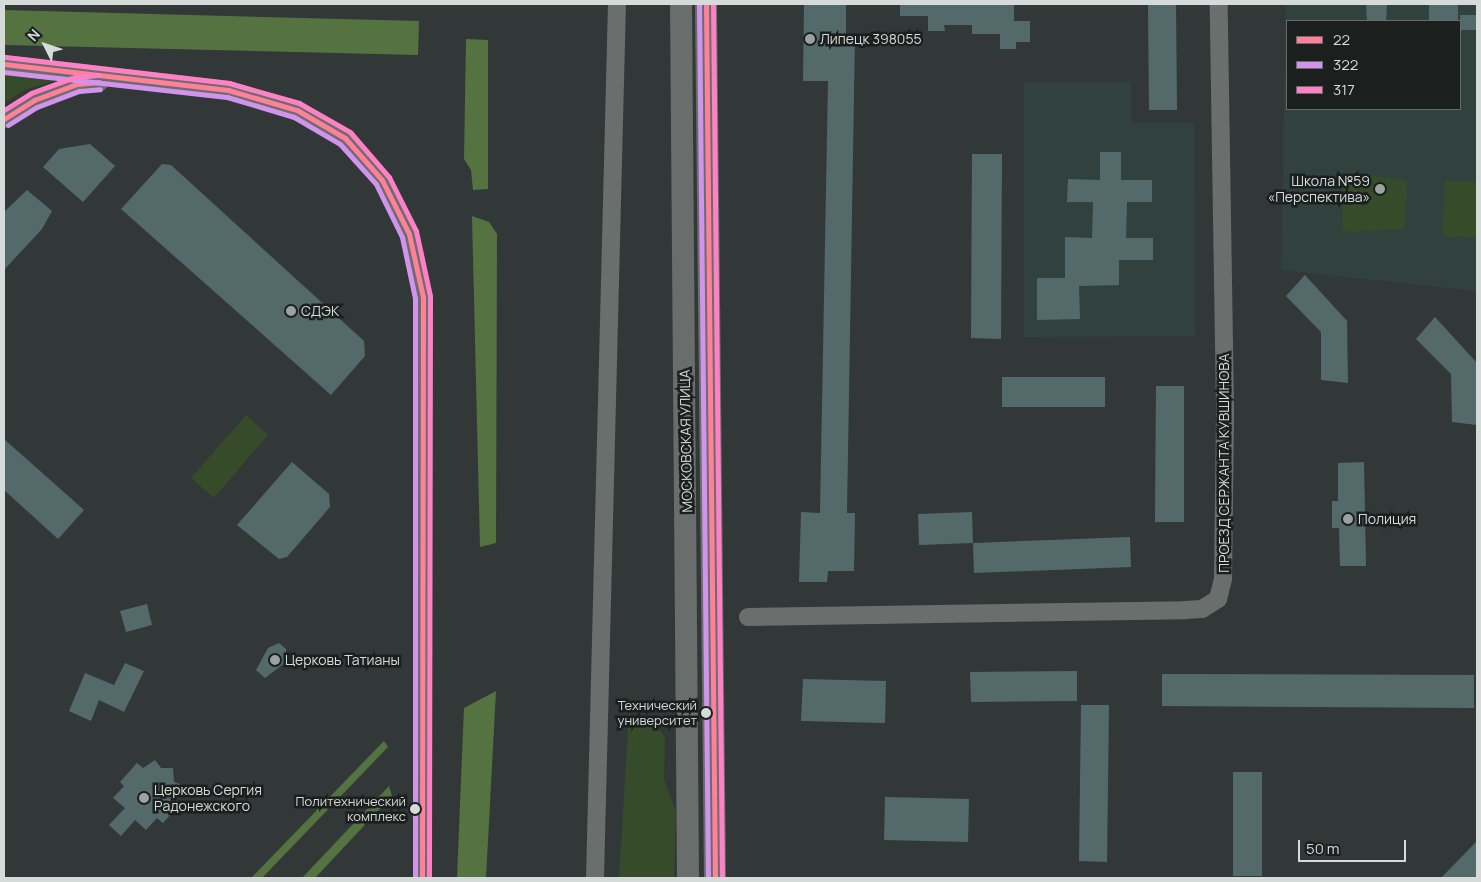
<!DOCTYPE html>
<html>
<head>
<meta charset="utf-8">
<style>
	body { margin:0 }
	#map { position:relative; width:1481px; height:882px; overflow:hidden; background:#323837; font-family:Manrope,sans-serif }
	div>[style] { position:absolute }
	.built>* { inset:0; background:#31423e }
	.green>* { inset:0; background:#364b2a }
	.forest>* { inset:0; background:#547341 }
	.building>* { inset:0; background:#546a6a }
	.minor>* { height:18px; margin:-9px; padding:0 9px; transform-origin:9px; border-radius:9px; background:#6a6e6d }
	.major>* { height:22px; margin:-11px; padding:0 11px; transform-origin:11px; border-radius:11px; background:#696e6d }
	.bus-1>* { height:5px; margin:-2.5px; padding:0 2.5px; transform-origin:2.5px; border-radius:2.5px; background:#ff8098 }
	.bus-2>* { height:5px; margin:-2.5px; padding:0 2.5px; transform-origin:2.5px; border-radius:2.5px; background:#d193ec }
	.bus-3>* { height:5px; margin:-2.5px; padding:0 2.5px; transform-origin:2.5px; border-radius:2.5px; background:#ff80c5 }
	.dots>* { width:14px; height:14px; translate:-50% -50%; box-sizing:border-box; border:2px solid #1b201f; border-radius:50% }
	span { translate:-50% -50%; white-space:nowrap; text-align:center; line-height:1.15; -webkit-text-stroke:5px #1b201f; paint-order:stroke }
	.bus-label { font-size:13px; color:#d4dbd9 }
	.right { translate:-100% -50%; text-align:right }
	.poi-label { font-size:14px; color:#d4dbd9 }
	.left { translate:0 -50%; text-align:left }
	.street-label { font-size:14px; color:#d4dbd9 }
	.frame { position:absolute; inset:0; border:5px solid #d4dbd9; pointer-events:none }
	.legend { position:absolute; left:1286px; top:20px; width:175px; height:90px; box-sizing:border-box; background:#1b201f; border:1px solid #656b69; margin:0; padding:6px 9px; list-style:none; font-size:15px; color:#d4dbd9 }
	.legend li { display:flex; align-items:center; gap:10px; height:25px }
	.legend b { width:25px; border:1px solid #656b69 }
	.north { position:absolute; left:20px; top:20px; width:50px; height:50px; -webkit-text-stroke:4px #1b201f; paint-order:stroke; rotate:311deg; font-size:14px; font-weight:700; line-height:20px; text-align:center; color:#d4dbd9 }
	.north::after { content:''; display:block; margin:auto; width:18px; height:22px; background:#d4dbd9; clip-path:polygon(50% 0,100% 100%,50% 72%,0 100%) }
	.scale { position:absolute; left:1298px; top:840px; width:108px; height:22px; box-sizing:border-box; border:2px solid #d4dbd9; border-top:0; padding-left:6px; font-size:15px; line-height:18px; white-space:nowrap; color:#d4dbd9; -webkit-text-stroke:4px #1b201f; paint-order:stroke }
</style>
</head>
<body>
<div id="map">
	<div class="built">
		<div style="clip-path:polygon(evenodd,1286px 4px,1477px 4px,1477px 291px,1281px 270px,1286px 4px,1287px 21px,1460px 21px,1460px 109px,1287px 109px,1287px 21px)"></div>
		<div style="clip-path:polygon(1024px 82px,1131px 82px,1131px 123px,1194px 123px,1195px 336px,1024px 337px)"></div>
	</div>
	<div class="green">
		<div style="clip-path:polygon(4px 74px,64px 78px,24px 90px,4px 103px)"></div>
		<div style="clip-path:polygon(1344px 172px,1407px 181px,1405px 229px,1342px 232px)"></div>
		<div style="clip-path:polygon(1445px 180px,1477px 182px,1477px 238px,1442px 236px)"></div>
		<div style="clip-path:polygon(246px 415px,268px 435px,214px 498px,191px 478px)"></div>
		<div style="clip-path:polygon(629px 714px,654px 724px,665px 737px,664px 779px,676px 813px,674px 878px,619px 878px)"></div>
	</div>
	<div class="forest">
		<div style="clip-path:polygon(4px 10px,419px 21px,418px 55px,4px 45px)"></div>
		<div style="clip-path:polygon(466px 39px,488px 40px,488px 189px,473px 190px,471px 170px,464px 159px)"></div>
		<div style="clip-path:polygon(472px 216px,489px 222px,497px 234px,496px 543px,480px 547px)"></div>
		<div style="clip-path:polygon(496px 691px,486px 878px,457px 878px,464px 708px)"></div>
		<div style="clip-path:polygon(384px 741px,388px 747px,262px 878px,251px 878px)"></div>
		<div style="clip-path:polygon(389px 786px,392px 796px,315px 878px,302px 878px)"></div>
	</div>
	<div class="building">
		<div style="clip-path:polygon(804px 4px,846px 4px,846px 34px,855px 34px,847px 513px,855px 513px,854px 571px,828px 571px,827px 582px,799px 582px,801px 512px,820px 513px,828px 81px,803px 81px)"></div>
		<div style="clip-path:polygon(900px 4px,1014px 5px,1014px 21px,1030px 21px,1030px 42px,1016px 42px,1016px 49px,1000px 49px,1000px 34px,972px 34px,972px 25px,944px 25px,945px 31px,928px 31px,928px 16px,900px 16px)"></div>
		<div style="clip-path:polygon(1148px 4px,1176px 4px,1177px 110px,1149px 110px)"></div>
		<div style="clip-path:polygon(1366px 4px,1387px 4px,1386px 21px,1367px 21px)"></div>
		<div style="clip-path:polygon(1429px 4px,1458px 4px,1458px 21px,1429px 21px)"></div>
		<div style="clip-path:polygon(1460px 15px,1477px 15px,1477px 30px,1460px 30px)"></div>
		<div style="clip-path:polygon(90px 144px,115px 166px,83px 202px,43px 167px,59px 149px)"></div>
		<div style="clip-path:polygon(1100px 152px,1121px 152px,1121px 180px,1152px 180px,1152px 202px,1127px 202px,1126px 238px,1153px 238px,1153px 260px,1119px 260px,1119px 285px,1079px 286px,1080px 319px,1037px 320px,1037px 278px,1065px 278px,1065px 237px,1092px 238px,1093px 202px,1067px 202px,1068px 179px,1100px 180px)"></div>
		<div style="clip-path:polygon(972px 154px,1002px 154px,1001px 339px,971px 338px)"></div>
		<div style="clip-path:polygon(162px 164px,171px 165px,364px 341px,365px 356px,331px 395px,121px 209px)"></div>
		<div style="clip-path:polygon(27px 190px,52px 211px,42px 229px,4px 270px,4px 212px)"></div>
		<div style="clip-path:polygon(1305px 275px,1347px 321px,1348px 383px,1321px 380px,1321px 332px,1286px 296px)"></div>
		<div style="clip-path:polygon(1435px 317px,1477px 363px,1477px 425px,1452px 422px,1451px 374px,1416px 339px)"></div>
		<div style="clip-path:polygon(1002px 377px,1105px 377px,1105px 407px,1002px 407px)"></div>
		<div style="clip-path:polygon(1156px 386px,1184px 386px,1184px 522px,1155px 522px)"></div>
		<div style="clip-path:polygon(4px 439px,84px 510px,58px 539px,4px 490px)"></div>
		<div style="clip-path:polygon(292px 462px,329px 494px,330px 507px,287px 557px,279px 559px,237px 525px)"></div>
		<div style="clip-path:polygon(1364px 462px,1366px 566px,1340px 566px,1339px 528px,1332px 528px,1332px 501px,1338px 501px,1338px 463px)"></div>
		<div style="clip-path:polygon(972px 512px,973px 543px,919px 545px,918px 514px)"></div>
		<div style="clip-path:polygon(1130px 537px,1131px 567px,974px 573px,973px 543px)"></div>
		<div style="clip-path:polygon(147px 604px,152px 625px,126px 632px,120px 611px)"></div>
		<div style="clip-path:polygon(279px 643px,286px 649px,286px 662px,265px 678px,256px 670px,268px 648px)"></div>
		<div style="clip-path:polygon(125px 663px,144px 671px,124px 712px,99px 700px,91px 721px,69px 711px,85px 673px,114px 685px)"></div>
		<div style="clip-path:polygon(1077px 671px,1077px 701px,971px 702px,970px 672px)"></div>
		<div style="clip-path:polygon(1162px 674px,1474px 675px,1474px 708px,1162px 706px)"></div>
		<div style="clip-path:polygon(803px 679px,886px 681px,885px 723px,801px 721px)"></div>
		<div style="clip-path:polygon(1081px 705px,1109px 705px,1107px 862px,1079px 861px)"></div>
		<div style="clip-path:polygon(155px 760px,161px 768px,173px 768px,174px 782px,185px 786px,175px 798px,181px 803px,163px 823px,157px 818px,146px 830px,135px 820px,121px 836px,109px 825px,125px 808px,113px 798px,124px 786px,120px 782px,137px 763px,143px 768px)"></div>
		<div style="clip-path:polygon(1233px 772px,1262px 772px,1262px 876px,1233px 876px)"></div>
		<div style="clip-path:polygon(885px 797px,969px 799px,968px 842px,884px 840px)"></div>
		<div style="clip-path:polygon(1477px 841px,1477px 878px,1441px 878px)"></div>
	</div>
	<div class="minor">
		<div style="left:4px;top:64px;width:226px;rotate:6.6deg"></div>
		<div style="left:228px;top:90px;width:72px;rotate:16.2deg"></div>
		<div style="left:297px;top:110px;width:56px;rotate:30.3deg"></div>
		<div style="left:345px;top:138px;width:56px;rotate:48.6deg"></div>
		<div style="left:382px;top:180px;width:60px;rotate:63.4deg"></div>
		<div style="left:409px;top:234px;width:65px;rotate:77.5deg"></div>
		<div style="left:423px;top:297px;width:581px;rotate:90.1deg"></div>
		<div style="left:4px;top:119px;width:36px;rotate:-32deg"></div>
		<div style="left:34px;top:100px;width:46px;rotate:-20.4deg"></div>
		<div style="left:77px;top:84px;width:23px;rotate:-5deg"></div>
		<div style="left:748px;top:617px;width:437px;rotate:-0.9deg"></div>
		<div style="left:1185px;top:610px;width:17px;rotate:-3deg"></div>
		<div style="left:1202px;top:609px;width:19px;rotate:-32deg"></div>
		<div style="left:1218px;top:599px;width:21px;rotate:-76deg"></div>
		<div style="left:1223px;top:579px;width:171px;rotate:-89.3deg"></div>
		<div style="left:1225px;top:408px;width:404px;rotate:-90.9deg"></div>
		<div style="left:595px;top:878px;width:874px;rotate:-88.56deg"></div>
	</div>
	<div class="major">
		<div style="left:681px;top:4px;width:874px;rotate:89.54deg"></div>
		<div style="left:706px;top:4px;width:874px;rotate:89.41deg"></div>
	</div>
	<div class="bus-1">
		<div style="left:706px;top:4px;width:874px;rotate:89.41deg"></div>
		<div style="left:4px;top:64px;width:226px;rotate:6.6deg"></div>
		<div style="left:228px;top:90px;width:72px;rotate:16.2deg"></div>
		<div style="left:297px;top:110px;width:56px;rotate:30.3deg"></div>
		<div style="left:345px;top:138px;width:56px;rotate:48.6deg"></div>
		<div style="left:382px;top:180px;width:60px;rotate:63.4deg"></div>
		<div style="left:409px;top:234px;width:65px;rotate:77.5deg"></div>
		<div style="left:423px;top:297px;width:581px;rotate:90.1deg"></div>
		<div style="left:4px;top:119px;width:36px;rotate:-32deg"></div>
		<div style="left:34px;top:100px;width:46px;rotate:-20.4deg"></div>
		<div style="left:77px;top:84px;width:22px;rotate:-5deg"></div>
	</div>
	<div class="bus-2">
		<div style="left:699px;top:4px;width:874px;rotate:89.41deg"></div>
		<div style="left:4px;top:72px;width:224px;rotate:6.4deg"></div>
		<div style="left:227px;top:97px;width:70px;rotate:16.6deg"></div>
		<div style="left:294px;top:117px;width:53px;rotate:30.4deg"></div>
		<div style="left:340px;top:144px;width:54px;rotate:48deg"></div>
		<div style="left:376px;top:184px;width:59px;rotate:63.9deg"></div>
		<div style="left:402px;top:237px;width:62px;rotate:78deg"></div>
		<div style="left:415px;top:298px;width:580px;rotate:90deg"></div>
		<div style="left:8px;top:125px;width:34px;rotate:-32deg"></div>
		<div style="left:37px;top:107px;width:45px;rotate:-20.9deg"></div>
		<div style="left:79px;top:91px;width:21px;rotate:-5deg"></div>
	</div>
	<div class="bus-3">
		<div style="left:713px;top:4px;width:874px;rotate:89.41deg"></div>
		<div style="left:5px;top:57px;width:226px;rotate:6.6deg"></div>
		<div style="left:229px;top:83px;width:73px;rotate:15.9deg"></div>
		<div style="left:299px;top:103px;width:59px;rotate:29.6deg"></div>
		<div style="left:350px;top:132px;width:60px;rotate:49.1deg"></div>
		<div style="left:389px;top:177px;width:60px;rotate:63.4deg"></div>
		<div style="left:416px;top:231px;width:66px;rotate:77.8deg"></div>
		<div style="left:430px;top:296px;width:582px;rotate:90.1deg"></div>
		<div style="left:4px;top:110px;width:32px;rotate:-32deg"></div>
		<div style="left:31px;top:93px;width:47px;rotate:-20deg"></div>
		<div style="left:75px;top:77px;width:23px;rotate:-5deg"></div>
	</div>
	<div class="dots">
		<div style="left:810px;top:39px;background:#9ba2a0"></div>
		<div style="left:1380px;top:189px;background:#9ba2a0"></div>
		<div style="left:291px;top:311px;background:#9ba2a0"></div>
		<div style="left:1348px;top:519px;background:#9ba2a0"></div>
		<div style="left:275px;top:660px;background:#9ba2a0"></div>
		<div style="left:706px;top:713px;background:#d4dbd9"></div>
		<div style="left:144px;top:798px;background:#9ba2a0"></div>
		<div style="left:415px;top:809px;background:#d4dbd9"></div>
	</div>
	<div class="bus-label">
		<span class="right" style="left:697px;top:713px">Технический<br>университет</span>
		<span class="right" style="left:406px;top:809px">Политехнический<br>комплекс</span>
	</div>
	<div class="poi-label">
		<span class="left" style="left:820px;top:39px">Липецк 398055</span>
		<span class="right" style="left:1370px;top:189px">Школа №59<br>«Перспектива»</span>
		<span class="left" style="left:301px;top:311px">СДЭК</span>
		<span class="left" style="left:1358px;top:519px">Полиция</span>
		<span class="left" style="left:285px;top:660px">Церковь Татианы</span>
		<span class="left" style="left:154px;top:798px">Церковь Сергия<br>Радонежского</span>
	</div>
	<div class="street-label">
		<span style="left:686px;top:441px;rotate:-91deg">МОСКОВСКАЯ УЛИЦА</span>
		<span style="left:1224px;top:463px;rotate:-90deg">ПРОЕЗД СЕРЖАНТА КУВШИНОВА</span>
	</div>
	<div class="frame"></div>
	<ul class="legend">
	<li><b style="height:6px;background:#ff8098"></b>22</li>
	<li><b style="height:6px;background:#d193ec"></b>322</li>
	<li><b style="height:6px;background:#ff80c5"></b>317</li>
	</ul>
	<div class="north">N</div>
	<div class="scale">50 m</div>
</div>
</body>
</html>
